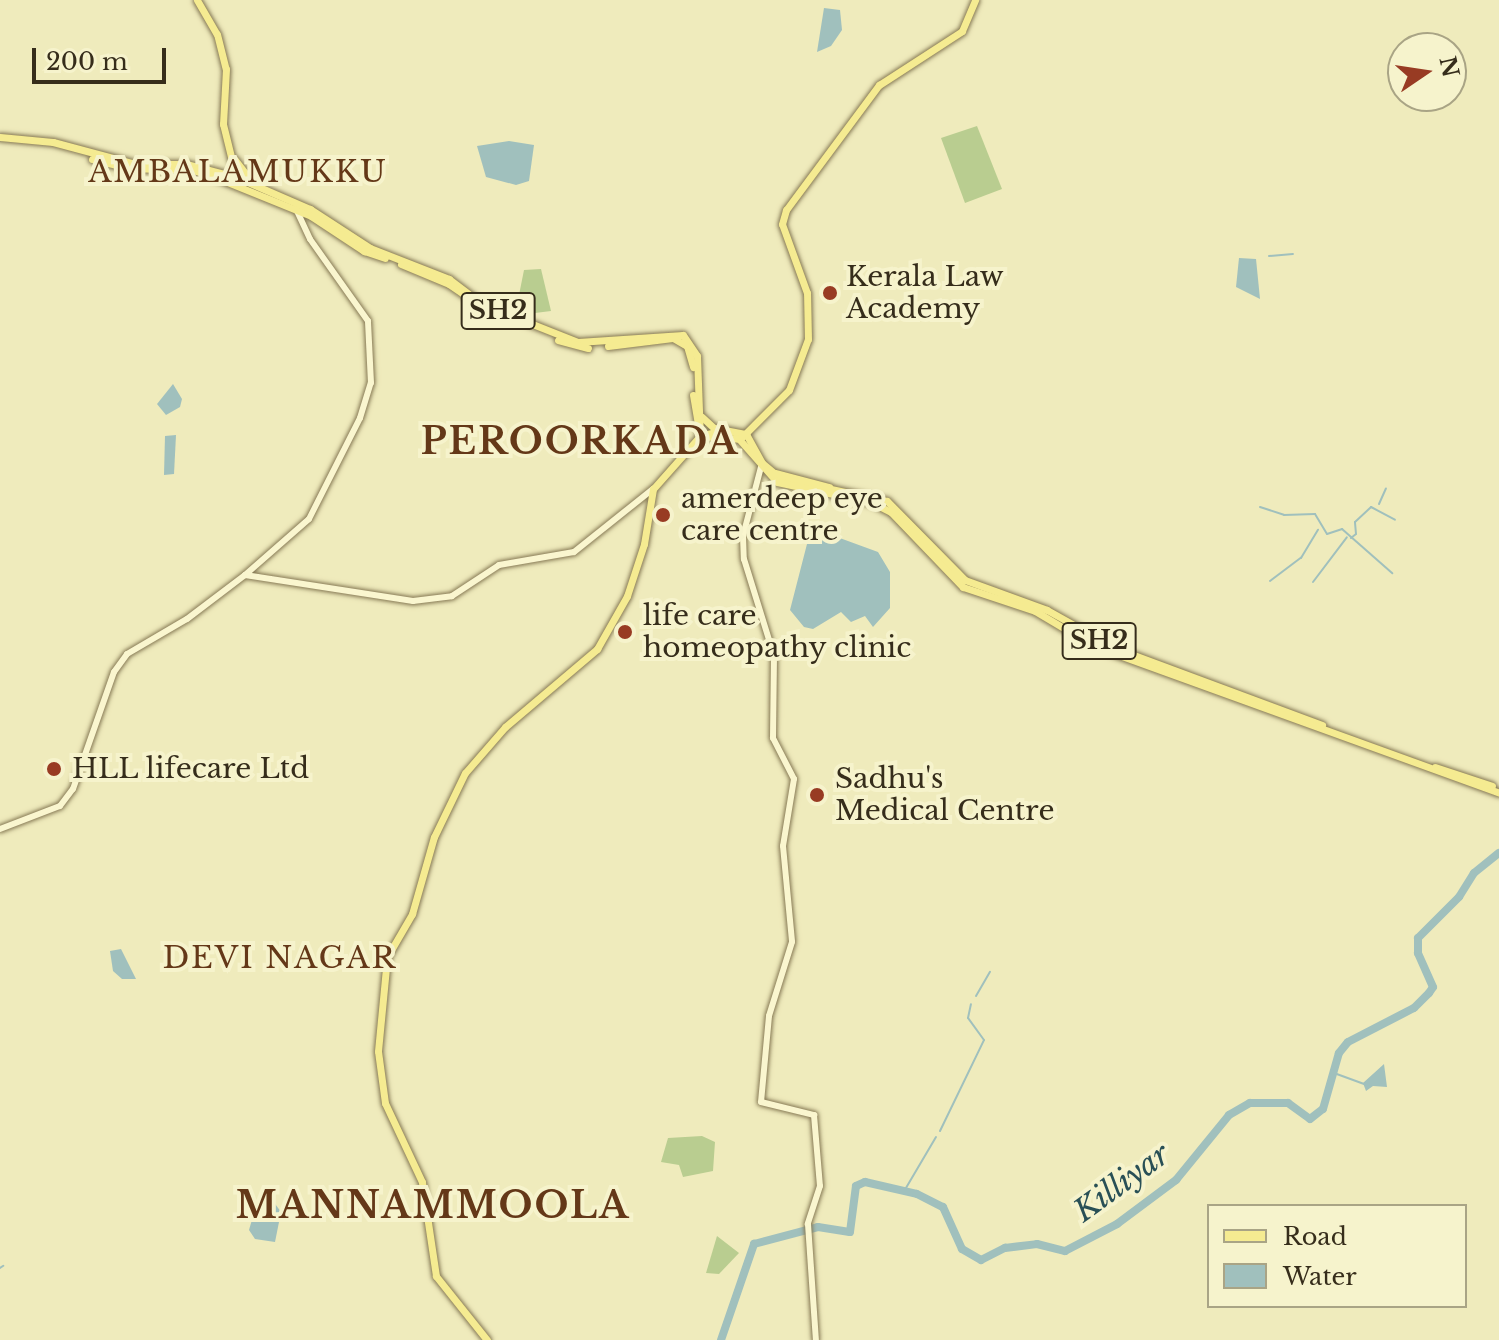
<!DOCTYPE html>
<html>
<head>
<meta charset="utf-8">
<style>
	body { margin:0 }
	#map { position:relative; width:1499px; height:1340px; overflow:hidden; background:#efebbc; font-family:"Libre Baskerville",serif }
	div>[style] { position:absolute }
	.green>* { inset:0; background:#b9cd90 }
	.water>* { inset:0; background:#a0c0bd }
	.stream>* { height:2px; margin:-1px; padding:0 1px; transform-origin:1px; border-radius:1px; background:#a0c0bd }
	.river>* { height:8px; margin:-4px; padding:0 4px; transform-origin:4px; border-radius:4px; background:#a0c0bd }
	.roads { filter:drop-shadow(0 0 2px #877a55) drop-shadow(0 0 2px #877a55) }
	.minor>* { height:6px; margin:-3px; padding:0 3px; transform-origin:3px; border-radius:3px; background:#faf6cf }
	.major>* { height:7px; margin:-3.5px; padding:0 3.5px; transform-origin:3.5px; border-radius:3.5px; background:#f5eb91 }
	.dots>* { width:22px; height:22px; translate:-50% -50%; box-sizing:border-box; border:4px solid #f6f3cc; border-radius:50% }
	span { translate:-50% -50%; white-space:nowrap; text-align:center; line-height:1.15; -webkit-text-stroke:8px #f6f3cc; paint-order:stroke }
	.shield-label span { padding:2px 6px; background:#f6f3cc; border:2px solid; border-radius:6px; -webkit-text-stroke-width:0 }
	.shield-label { font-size:26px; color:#362d1b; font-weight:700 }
	.poi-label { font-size:28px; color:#362d1b }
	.left { translate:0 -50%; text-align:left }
	.neighbourhood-label { font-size:30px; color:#643818; letter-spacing:2px }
	.water-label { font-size:30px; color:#295056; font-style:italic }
	.district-label { font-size:36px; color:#643818; font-weight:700; letter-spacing:2px }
	.legend { position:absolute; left:1207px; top:1204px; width:260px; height:104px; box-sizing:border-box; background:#f6f3cc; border:2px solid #a9a485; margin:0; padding:10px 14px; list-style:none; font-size:24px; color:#362d1b }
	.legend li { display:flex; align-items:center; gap:16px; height:40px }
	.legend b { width:40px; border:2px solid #a9a485 }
	.north { position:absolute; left:1387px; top:32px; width:80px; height:80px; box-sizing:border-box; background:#f6f3cc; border:2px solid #a9a485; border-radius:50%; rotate:77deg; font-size:22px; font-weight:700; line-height:32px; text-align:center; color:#362d1b }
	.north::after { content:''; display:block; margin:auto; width:28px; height:36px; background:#983b23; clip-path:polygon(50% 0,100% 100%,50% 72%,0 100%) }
	.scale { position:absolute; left:32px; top:48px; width:134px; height:36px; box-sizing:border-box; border:4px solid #362d1b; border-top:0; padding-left:10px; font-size:24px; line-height:28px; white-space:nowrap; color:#362d1b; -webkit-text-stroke:6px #f6f3cc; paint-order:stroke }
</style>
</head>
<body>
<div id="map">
	<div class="green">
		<div style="clip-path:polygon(977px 126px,1002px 189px,965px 203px,941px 138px)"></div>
		<div style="clip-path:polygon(541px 269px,551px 311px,535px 313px,518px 300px,524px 270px)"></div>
		<div style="clip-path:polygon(702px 1136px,715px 1142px,713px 1171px,683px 1177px,679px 1165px,661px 1162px,668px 1138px)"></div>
		<div style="clip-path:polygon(717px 1236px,739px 1253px,719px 1274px,706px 1273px)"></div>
	</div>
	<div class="water">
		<div style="clip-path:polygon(824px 8px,840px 10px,842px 30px,831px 46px,817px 52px)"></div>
		<div style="clip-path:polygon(509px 141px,534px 145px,529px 181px,516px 185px,486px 177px,477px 146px)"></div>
		<div style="clip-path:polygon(1239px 258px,1256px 259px,1260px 299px,1236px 287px)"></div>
		<div style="clip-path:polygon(173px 384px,182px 399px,180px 407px,166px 415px,157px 404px)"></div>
		<div style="clip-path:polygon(176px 435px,174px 474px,164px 475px,165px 436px)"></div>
		<div style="clip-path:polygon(837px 537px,878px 552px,890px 572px,890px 608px,873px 627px,865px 616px,851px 622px,841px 612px,813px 629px,804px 627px,790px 610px,807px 544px)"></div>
		<div style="clip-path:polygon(121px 949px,136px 979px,122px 979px,113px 971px,110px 951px)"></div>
		<div style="clip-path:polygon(1384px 1064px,1387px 1087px,1373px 1086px,1366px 1091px,1363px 1083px)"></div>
		<div style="clip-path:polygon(264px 1198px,273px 1201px,281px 1212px,275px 1242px,255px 1239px,249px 1230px,256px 1206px)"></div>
	</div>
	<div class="stream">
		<div style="left:1269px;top:256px;width:24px;rotate:-5deg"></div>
		<div style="left:1379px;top:504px;width:17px;rotate:-66deg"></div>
		<div style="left:1260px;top:507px;width:25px;rotate:18deg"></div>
		<div style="left:1284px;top:515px;width:31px;rotate:-2deg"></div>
		<div style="left:1315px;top:514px;width:23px;rotate:59deg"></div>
		<div style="left:1327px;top:534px;width:16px;rotate:-18deg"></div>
		<div style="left:1342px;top:529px;width:67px;rotate:41.3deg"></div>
		<div style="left:1351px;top:538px;width:6px;rotate:-39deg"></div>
		<div style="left:1356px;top:534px;width:12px;rotate:-95deg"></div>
		<div style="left:1355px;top:522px;width:22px;rotate:-43deg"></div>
		<div style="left:1371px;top:507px;width:27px;rotate:28deg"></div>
		<div style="left:1270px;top:581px;width:39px;rotate:-37deg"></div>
		<div style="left:1301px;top:558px;width:33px;rotate:-59deg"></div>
		<div style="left:1313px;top:582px;width:56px;rotate:-52.9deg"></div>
		<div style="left:976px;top:996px;width:28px;rotate:-60deg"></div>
		<div style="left:1334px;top:1073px;width:32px;rotate:20deg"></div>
		<div style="left:940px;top:1131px;width:101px;rotate:-64.2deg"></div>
		<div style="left:984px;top:1040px;width:27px;rotate:-126deg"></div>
		<div style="left:968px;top:1018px;width:14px;rotate:-78deg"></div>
		<div style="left:903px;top:1193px;width:65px;rotate:-59.5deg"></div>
		<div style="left:0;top:1268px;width:4px;rotate:-34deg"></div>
	</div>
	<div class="river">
		<div style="left:721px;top:1340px;width:102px;rotate:-71deg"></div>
		<div style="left:754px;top:1244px;width:66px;rotate:-14.9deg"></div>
		<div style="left:818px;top:1227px;width:32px;rotate:9deg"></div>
		<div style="left:850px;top:1232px;width:46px;rotate:-82.6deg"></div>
		<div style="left:856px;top:1186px;width:10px;rotate:-24deg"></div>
		<div style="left:865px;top:1182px;width:53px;rotate:13deg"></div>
		<div style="left:917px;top:1194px;width:29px;rotate:27deg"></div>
		<div style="left:943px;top:1207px;width:46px;rotate:65.7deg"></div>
		<div style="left:962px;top:1249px;width:22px;rotate:30deg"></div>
		<div style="left:981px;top:1260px;width:27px;rotate:-27deg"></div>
		<div style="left:1005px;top:1248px;width:32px;rotate:-7deg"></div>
		<div style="left:1037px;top:1244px;width:29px;rotate:14deg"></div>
		<div style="left:1065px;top:1251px;width:59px;rotate:-27.4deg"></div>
		<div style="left:1117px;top:1224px;width:74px;rotate:-36.7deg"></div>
		<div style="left:1176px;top:1180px;width:84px;rotate:-50.8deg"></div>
		<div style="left:1229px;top:1115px;width:24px;rotate:-30deg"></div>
		<div style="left:1250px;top:1103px;width:38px"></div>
		<div style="left:1288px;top:1103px;width:27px;rotate:36deg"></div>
		<div style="left:1310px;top:1119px;width:16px;rotate:-38deg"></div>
		<div style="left:1323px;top:1109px;width:58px;rotate:-74.1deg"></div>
		<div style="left:1339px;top:1053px;width:14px;rotate:-51deg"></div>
		<div style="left:1348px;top:1042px;width:74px;rotate:-27.3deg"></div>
		<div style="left:1414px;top:1008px;width:21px;rotate:-45deg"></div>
		<div style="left:1429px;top:993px;width:7px;rotate:-56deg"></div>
		<div style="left:1433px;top:987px;width:37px;rotate:-114deg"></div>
		<div style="left:1418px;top:953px;width:15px;rotate:-90deg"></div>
		<div style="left:1418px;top:938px;width:58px;rotate:-45deg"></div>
		<div style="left:1459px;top:897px;width:28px;rotate:-58deg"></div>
		<div style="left:1474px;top:873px;width:32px;rotate:-39deg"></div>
	</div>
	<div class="roads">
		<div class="minor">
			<div style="left:762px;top:463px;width:75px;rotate:104.6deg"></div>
			<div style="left:743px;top:536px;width:23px;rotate:88deg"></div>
			<div style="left:744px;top:559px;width:102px;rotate:72.8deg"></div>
			<div style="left:774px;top:656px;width:82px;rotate:90.7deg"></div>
			<div style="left:773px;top:738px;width:46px;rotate:62.9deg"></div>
			<div style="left:794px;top:779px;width:68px;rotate:99.3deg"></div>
			<div style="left:783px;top:846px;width:96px;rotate:84.6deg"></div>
			<div style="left:792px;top:942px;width:77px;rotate:107.3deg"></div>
			<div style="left:769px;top:1016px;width:86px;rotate:95.3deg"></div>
			<div style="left:761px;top:1102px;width:55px;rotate:13.8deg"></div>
			<div style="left:814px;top:1115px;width:71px;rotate:85.2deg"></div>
			<div style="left:820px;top:1186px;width:40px;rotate:108deg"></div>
			<div style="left:808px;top:1224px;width:116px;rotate:86.1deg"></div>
			<div style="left:245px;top:575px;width:85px;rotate:-41.2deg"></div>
			<div style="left:309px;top:519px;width:113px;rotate:-63.2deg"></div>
			<div style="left:360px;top:418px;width:37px;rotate:-73deg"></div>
			<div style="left:371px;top:383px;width:62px;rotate:-92.8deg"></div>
			<div style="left:368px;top:321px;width:100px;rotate:-125.3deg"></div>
			<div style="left:310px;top:239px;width:33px;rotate:-115deg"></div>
			<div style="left:0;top:829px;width:64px;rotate:-21deg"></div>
			<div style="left:60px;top:806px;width:21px;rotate:-53deg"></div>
			<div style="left:73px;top:789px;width:124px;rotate:-70.7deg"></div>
			<div style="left:114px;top:672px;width:22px;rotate:-54deg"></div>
			<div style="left:127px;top:654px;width:69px;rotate:-30.3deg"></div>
			<div style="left:187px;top:619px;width:73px;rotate:-37.2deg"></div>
			<div style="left:245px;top:575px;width:170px;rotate:8.8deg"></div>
			<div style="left:413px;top:601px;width:39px;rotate:-7deg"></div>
			<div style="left:452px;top:596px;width:56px;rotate:-33.4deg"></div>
			<div style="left:499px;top:565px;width:76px;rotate:-9.8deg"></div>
			<div style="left:574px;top:552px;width:101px;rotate:-38.6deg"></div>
		</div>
		<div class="major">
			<div style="left:197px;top:0;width:39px;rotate:60deg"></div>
			<div style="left:217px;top:34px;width:36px;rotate:76deg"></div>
			<div style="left:226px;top:69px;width:55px;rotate:93.1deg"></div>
			<div style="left:223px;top:124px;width:55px;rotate:76.2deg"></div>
			<div style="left:0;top:137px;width:53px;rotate:5.4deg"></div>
			<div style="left:53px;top:142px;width:85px;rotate:15deg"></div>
			<div style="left:135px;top:164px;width:51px"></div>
			<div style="left:186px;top:164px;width:52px;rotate:14.6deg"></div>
			<div style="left:236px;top:177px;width:81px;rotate:23.4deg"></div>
			<div style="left:310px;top:209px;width:72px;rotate:33deg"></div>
			<div style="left:370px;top:248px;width:85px;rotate:21.4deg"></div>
			<div style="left:449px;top:279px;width:41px;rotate:37.1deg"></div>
			<div style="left:482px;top:304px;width:103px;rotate:21.6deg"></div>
			<div style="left:578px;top:342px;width:105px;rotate:-3.8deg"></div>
			<div style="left:683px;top:335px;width:25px;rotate:56deg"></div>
			<div style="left:697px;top:356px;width:80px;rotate:87.9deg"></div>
			<div style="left:92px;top:159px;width:37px;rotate:14deg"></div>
			<div style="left:128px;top:168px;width:65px;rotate:1.8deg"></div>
			<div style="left:193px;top:170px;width:23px;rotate:18deg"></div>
			<div style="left:215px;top:177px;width:104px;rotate:22.1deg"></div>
			<div style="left:311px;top:216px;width:64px;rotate:33.4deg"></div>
			<div style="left:364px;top:251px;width:22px;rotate:18deg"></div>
			<div style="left:235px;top:160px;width:28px;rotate:52deg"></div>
			<div style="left:401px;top:264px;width:52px;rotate:22.6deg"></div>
			<div style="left:449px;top:284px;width:55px;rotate:34.6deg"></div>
			<div style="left:558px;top:340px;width:31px;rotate:15deg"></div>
			<div style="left:608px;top:346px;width:65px;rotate:-7deg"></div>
			<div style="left:673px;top:338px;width:16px;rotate:30deg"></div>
			<div style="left:687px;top:346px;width:22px;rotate:74deg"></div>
			<div style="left:693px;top:395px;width:42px;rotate:80.3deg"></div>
			<div style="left:702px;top:417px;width:16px;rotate:43deg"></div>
			<div style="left:714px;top:428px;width:33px;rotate:11deg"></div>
			<div style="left:746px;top:434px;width:33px;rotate:61deg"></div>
			<div style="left:762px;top:463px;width:23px;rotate:40deg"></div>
			<div style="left:780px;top:478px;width:109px;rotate:12.1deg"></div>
			<div style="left:887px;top:501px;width:111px;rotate:45.4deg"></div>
			<div style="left:965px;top:580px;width:87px;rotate:20.1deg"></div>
			<div style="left:1047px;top:610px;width:78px;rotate:29.2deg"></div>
			<div style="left:1115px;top:648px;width:221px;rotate:20.4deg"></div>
			<div style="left:700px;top:436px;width:39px;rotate:4deg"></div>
			<div style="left:739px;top:439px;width:57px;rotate:48.5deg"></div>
			<div style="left:777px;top:482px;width:96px;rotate:12deg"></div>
			<div style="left:871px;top:502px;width:22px;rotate:27deg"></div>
			<div style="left:891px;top:512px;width:104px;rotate:46.2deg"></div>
			<div style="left:963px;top:587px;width:76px;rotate:18.4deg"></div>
			<div style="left:1035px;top:611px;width:69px;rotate:30.7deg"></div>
			<div style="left:1094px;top:646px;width:431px;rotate:19.9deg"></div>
			<div style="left:742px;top:437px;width:66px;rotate:-45deg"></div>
			<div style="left:789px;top:390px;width:54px;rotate:-69.6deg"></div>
			<div style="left:808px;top:339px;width:46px;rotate:-91.2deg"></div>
			<div style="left:807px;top:293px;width:73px;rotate:-109.9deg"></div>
			<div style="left:782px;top:224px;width:15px;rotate:-74deg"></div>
			<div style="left:786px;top:210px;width:156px;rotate:-53.4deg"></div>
			<div style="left:879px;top:85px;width:99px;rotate:-33deg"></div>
			<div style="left:962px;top:31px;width:34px;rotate:-67deg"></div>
			<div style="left:775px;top:473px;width:56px;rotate:14.5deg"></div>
			<div style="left:1435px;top:767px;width:60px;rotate:18.4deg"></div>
			<div style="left:487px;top:1340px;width:82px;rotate:-128.6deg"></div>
			<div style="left:436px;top:1276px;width:95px;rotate:-98.5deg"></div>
			<div style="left:422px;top:1182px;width:87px;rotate:-115.1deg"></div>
			<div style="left:385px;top:1103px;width:52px;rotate:-97.7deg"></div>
			<div style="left:378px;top:1051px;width:94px;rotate:-84.5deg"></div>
			<div style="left:387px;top:957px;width:50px;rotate:-59.8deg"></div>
			<div style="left:412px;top:914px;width:80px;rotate:-74.1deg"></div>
			<div style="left:434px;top:837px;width:71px;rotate:-64.2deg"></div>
			<div style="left:465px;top:773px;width:61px;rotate:-49deg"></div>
			<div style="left:505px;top:727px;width:121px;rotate:-40.3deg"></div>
			<div style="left:597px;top:649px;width:61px;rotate:-60.5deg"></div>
			<div style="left:627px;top:596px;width:55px;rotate:-71.9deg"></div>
			<div style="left:644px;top:544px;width:56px;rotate:-80.7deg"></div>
			<div style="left:653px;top:489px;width:71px;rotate:-48.4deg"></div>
			<div style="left:700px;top:436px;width:23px;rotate:-15deg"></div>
		</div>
	</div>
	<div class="dots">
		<div style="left:830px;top:293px;background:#983b23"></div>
		<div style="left:663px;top:515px;background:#983b23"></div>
		<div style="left:625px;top:632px;background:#983b23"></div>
		<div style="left:54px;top:769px;background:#983b23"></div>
		<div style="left:817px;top:795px;background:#983b23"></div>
	</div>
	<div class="shield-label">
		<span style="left:498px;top:311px">SH2</span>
		<span style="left:1099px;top:641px">SH2</span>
	</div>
	<div class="poi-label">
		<span class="left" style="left:846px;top:293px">Kerala Law<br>Academy</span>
		<span class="left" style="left:681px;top:515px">amerdeep eye<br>care centre</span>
		<span class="left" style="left:643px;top:632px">life care<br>homeopathy clinic</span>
		<span class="left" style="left:72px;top:769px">HLL lifecare Ltd</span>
		<span class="left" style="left:835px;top:795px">Sadhu's<br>Medical Centre</span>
	</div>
	<div class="neighbourhood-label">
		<span style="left:238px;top:172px">AMBALAMUKKU</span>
		<span style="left:280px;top:958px">DEVI NAGAR</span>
	</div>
	<div class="water-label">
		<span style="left:1122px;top:1183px;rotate:-36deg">Killiyar</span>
	</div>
	<div class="district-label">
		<span style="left:580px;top:442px">PEROORKADA</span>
		<span style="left:433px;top:1206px">MANNAMMOOLA</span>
	</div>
	<ul class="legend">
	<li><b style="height:10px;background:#f5eb91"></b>Road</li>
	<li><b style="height:22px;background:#a0c0bd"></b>Water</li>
	</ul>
	<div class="north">N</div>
	<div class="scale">200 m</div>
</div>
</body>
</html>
